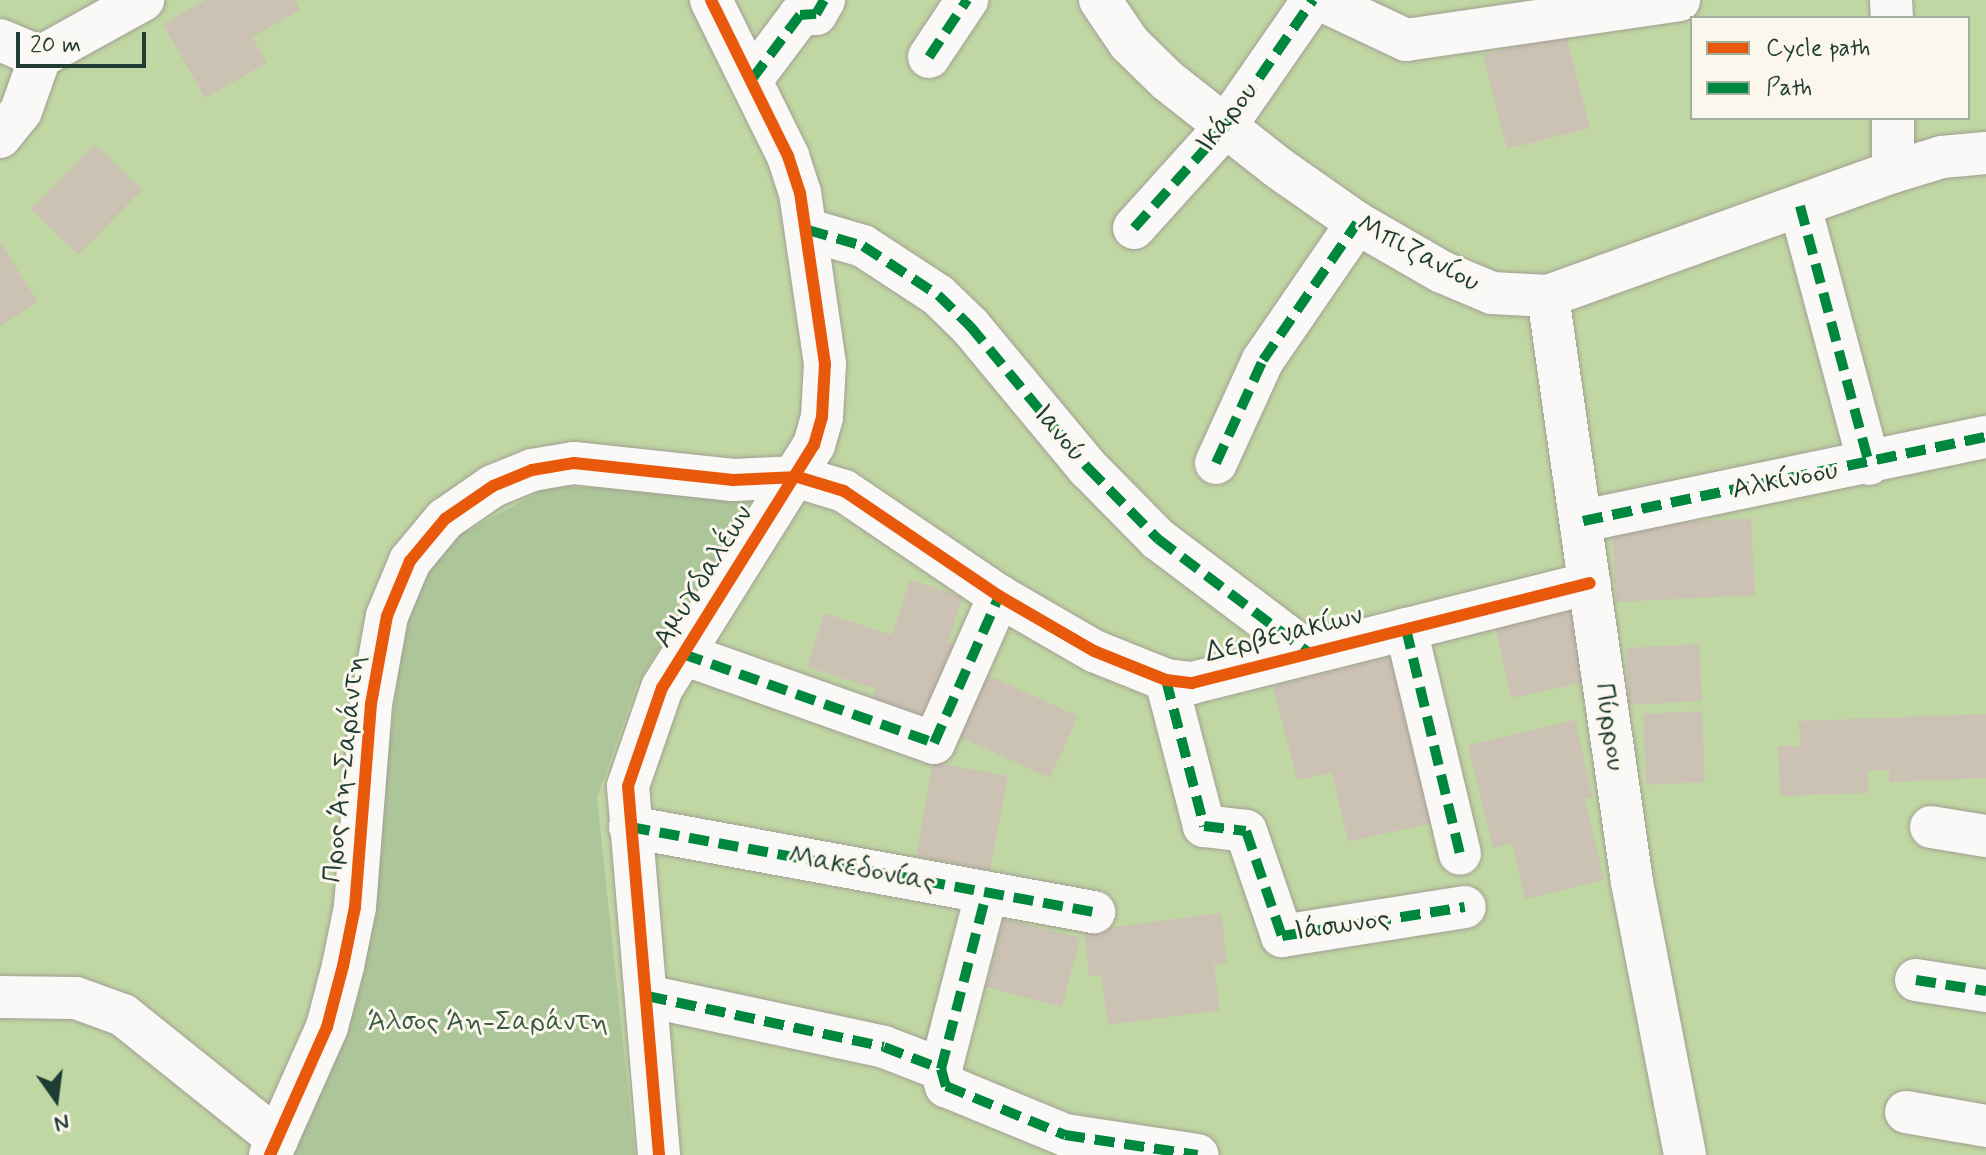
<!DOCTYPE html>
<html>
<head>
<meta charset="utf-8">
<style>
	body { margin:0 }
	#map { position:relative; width:1986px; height:1155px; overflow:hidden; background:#e5d9c8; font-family:Mynerve,sans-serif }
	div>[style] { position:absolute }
	.green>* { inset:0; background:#c0d7a3 }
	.forest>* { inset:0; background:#adc699 }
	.building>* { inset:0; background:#cbc2b3 }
	.roads { filter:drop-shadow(0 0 2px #a29f94) drop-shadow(0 0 2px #a29f94) }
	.minor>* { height:42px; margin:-21px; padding:0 21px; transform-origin:21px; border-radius:21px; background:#fbf9f7 }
	.quiet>* { height:10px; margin-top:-5px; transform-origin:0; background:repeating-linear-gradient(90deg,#00873e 0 20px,transparent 0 30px) }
	.cycleway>* { height:12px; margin:-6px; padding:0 6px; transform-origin:6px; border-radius:6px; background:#e8590c }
	span { translate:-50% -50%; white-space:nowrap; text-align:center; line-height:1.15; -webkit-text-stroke:6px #fbf7ec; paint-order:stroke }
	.street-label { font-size:28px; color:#1f3d34 }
	.park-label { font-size:28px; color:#395b44 }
	.legend { position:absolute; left:1690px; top:16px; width:280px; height:104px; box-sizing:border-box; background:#fbf7ec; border:2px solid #a3ada2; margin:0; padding:10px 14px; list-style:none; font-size:24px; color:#1f3d34 }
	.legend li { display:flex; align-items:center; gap:16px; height:40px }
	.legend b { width:40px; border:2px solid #a3ada2 }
	.north { position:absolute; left:16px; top:1059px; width:80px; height:80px; -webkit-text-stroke:6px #fbf7ec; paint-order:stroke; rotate:166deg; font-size:22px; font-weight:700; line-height:32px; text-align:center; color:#1f3d34 }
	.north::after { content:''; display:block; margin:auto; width:28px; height:36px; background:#1f3d34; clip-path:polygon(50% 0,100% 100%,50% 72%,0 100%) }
	.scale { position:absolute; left:16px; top:32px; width:130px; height:36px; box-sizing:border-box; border:4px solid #1f3d34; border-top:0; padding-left:10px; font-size:24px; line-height:28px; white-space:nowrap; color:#1f3d34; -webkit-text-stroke:6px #fbf7ec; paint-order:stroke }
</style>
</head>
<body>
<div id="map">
	<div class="green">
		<div style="clip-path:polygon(evenodd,0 0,1986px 0,1986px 1155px,0 1155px,0 0,1692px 18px,1968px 18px,1968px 118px,1692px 118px,1692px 18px)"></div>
	</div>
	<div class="forest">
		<div style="clip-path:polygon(550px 486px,755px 493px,637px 684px,597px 798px,635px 1155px,293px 1155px,360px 989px,405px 618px,447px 542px)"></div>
	</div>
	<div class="building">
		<div style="clip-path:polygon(205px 0,295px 0,300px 10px,252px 37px,267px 63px,205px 98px,163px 24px)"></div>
		<div style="clip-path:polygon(1566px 34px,1590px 128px,1507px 149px,1483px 55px)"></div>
		<div style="clip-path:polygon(95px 144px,142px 190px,78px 255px,31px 209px)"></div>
		<div style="clip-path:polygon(0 242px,38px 302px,0 326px)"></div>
		<div style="clip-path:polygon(1751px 518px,1755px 595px,1616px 602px,1612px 526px)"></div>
		<div style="clip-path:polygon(910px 580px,963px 597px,948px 642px,957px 645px,933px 719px,872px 700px,876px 689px,807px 667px,824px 613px,892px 635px)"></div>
		<div style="clip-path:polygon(1574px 604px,1591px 681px,1511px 698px,1494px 621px)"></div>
		<div style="clip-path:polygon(1699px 644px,1702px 701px,1629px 705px,1626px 648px)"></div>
		<div style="clip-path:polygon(1403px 653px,1445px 820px,1348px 842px,1332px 773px,1297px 780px,1273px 686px)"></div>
		<div style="clip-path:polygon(981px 672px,1078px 716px,1050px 778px,953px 734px)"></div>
		<div style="clip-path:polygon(1702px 711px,1705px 782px,1646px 785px,1643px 714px)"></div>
		<div style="clip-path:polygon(1986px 714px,1986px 778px,1889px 782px,1889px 770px,1868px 771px,1868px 793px,1780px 796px,1778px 746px,1800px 746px,1799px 721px)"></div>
		<div style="clip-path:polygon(1575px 720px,1593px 797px,1585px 799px,1604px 880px,1525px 899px,1512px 843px,1493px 848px,1468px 745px)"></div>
		<div style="clip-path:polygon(933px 762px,1008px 776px,990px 870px,916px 856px)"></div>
		<div style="clip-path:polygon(1221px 913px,1227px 963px,1214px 964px,1220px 1010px,1108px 1025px,1101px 975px,1089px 976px,1084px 931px)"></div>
		<div style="clip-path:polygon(1004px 919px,1080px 938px,1062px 1007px,986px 987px)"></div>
	</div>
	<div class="roads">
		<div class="minor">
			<div style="left:1100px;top:0;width:52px;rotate:56deg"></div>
			<div style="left:1129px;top:43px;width:54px;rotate:44.3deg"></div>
			<div style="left:1168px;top:81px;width:142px;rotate:38.2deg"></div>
			<div style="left:1280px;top:169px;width:94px;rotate:35deg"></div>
			<div style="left:1357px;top:223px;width:98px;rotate:30deg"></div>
			<div style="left:1442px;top:272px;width:54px;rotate:22.8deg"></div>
			<div style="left:1492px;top:293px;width:56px;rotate:3.1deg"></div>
			<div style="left:1548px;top:296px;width:367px;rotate:-19.8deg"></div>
			<div style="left:1893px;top:172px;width:51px;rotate:-17deg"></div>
			<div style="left:1942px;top:157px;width:44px;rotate:-5.2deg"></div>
			<div style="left:1321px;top:0;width:94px;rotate:25.2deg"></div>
			<div style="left:1406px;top:40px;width:276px;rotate:-8.3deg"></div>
			<div style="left:1891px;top:0;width:18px;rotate:87deg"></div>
			<div style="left:0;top:40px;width:43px;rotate:23deg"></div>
			<div style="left:929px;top:57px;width:69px;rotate:-56.3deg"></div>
			<div style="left:752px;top:79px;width:80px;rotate:-53.1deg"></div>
			<div style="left:800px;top:15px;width:16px;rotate:-4deg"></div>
			<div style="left:816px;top:14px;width:16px;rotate:-60deg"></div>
			<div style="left:1893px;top:118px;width:54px;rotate:90deg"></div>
			<div style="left:0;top:137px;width:33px;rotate:-51deg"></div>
			<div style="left:21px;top:111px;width:57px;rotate:-70.6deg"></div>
			<div style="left:40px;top:57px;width:118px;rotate:-29deg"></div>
			<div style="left:1800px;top:206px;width:267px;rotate:75deg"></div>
			<div style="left:1134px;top:228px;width:136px;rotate:-48deg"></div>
			<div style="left:1225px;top:127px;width:155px;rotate:-55.3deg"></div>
			<div style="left:808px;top:230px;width:57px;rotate:16.2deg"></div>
			<div style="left:863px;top:246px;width:90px;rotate:33.2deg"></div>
			<div style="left:938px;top:295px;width:45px;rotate:44.1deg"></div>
			<div style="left:970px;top:326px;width:185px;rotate:50.3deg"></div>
			<div style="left:1088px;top:468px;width:100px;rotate:45.4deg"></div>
			<div style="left:1158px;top:539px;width:188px;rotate:37deg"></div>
			<div style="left:1548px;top:296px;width:592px;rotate:81.84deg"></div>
			<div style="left:1632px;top:882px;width:278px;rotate:79deg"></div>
			<div style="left:1216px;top:463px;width:113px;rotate:-65.5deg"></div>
			<div style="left:1263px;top:360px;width:166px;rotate:-55.5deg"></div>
			<div style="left:1583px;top:521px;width:412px;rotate:-11.8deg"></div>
			<div style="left:1406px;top:629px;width:231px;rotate:76.5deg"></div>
			<div style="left:683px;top:654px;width:266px;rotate:19.5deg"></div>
			<div style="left:934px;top:743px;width:161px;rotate:-66.1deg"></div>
			<div style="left:1166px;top:680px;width:151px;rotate:75.4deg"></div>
			<div style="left:1204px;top:826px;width:42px;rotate:6.8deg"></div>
			<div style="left:1246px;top:831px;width:111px;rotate:71.1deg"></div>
			<div style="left:1282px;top:936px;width:185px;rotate:-9deg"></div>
			<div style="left:630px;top:827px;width:472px;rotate:10.4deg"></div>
			<div style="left:1931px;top:827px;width:56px;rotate:9.3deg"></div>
			<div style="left:1916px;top:980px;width:71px;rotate:8.9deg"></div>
			<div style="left:647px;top:996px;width:242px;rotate:12.1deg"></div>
			<div style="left:884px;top:1047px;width:61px;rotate:21.1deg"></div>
			<div style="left:941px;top:1069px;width:18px;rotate:74deg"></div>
			<div style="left:946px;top:1086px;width:129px;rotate:22.4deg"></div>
			<div style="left:1065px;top:1135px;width:134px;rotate:8.6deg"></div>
			<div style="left:0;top:997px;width:76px;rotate:0.8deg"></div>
			<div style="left:76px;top:998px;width:50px;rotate:19.9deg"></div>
			<div style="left:123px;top:1015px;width:198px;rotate:38.7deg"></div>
			<div style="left:941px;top:1069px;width:180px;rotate:-75.5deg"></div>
			<div style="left:1906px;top:1112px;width:81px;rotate:9.9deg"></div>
			<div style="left:270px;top:1155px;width:140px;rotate:-66deg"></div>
			<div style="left:327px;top:1027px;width:63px;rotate:-75.3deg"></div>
			<div style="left:343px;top:966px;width:60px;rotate:-78.5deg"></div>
			<div style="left:355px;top:907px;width:204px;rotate:-85.5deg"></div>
			<div style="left:371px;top:704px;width:89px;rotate:-79.7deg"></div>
			<div style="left:387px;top:616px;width:60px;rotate:-67.3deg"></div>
			<div style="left:410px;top:561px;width:55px;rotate:-50.2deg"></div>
			<div style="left:445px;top:519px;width:58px;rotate:-34.5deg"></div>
			<div style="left:493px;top:486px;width:42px;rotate:-22.3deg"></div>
			<div style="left:532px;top:470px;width:43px;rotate:-9.5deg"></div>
			<div style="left:574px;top:463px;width:160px;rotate:6.1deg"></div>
			<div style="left:733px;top:480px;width:65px;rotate:-2.6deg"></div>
			<div style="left:798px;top:477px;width:48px;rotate:16.9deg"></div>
			<div style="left:844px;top:491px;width:187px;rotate:34.1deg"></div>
			<div style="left:999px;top:596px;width:110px;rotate:30.1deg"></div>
			<div style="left:1094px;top:651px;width:78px;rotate:21.9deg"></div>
			<div style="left:1166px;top:680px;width:26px;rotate:7deg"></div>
			<div style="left:1192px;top:683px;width:410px;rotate:-14.1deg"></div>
			<div style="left:659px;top:1155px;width:370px;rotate:-94.8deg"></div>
			<div style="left:628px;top:786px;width:104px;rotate:-70.9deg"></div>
			<div style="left:662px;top:688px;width:287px;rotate:-58deg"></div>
			<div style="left:814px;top:445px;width:29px;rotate:-74deg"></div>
			<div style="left:822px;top:417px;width:53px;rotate:-86.8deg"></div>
			<div style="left:825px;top:364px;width:173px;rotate:-98.3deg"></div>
			<div style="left:800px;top:193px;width:39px;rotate:-108deg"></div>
			<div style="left:788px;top:156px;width:174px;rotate:-116.3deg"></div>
		</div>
	</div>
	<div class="quiet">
		<div style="left:929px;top:57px;width:69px;rotate:-56.3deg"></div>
		<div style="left:752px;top:79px;width:80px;rotate:-53.1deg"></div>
		<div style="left:800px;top:15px;width:16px;rotate:-4deg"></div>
		<div style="left:816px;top:14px;width:16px;rotate:-60deg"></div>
		<div style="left:1800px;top:206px;width:267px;rotate:75deg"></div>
		<div style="left:1134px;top:228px;width:136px;rotate:-48deg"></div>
		<div style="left:1225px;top:127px;width:155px;rotate:-55.3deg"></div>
		<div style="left:808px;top:230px;width:57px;rotate:16.2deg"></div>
		<div style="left:863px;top:246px;width:90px;rotate:33.2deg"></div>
		<div style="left:938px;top:295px;width:45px;rotate:44.1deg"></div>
		<div style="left:970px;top:326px;width:185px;rotate:50.3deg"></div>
		<div style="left:1088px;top:468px;width:100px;rotate:45.4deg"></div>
		<div style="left:1158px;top:539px;width:188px;rotate:37deg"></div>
		<div style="left:1216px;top:463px;width:113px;rotate:-65.5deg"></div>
		<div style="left:1263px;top:360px;width:166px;rotate:-55.5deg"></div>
		<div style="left:1583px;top:521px;width:412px;rotate:-11.8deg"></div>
		<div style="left:1406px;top:629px;width:231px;rotate:76.5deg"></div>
		<div style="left:683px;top:654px;width:266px;rotate:19.5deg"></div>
		<div style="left:934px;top:743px;width:161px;rotate:-66.1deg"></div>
		<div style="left:1166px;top:680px;width:151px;rotate:75.4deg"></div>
		<div style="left:1204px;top:826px;width:42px;rotate:6.8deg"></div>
		<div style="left:1246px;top:831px;width:111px;rotate:71.1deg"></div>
		<div style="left:1282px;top:936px;width:185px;rotate:-9deg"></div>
		<div style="left:630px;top:827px;width:472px;rotate:10.4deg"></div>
		<div style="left:1916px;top:980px;width:71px;rotate:8.9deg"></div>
		<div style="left:647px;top:996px;width:242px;rotate:12.1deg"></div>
		<div style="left:884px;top:1047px;width:61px;rotate:21.1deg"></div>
		<div style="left:941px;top:1069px;width:18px;rotate:74deg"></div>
		<div style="left:946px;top:1086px;width:129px;rotate:22.4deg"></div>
		<div style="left:1065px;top:1135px;width:134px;rotate:8.6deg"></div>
		<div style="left:941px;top:1069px;width:180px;rotate:-75.5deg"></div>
	</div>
	<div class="cycleway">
		<div style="left:270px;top:1155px;width:140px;rotate:-66deg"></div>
		<div style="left:327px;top:1027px;width:63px;rotate:-75.3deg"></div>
		<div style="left:343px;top:966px;width:60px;rotate:-78.5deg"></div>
		<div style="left:355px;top:907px;width:204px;rotate:-85.5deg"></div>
		<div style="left:371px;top:704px;width:89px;rotate:-79.7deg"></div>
		<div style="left:387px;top:616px;width:60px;rotate:-67.3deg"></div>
		<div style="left:410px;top:561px;width:55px;rotate:-50.2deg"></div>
		<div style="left:445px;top:519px;width:58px;rotate:-34.5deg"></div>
		<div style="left:493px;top:486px;width:42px;rotate:-22.3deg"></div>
		<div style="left:532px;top:470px;width:43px;rotate:-9.5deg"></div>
		<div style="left:574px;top:463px;width:160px;rotate:6.1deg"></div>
		<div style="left:733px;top:480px;width:65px;rotate:-2.6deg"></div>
		<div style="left:798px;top:477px;width:48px;rotate:16.9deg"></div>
		<div style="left:844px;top:491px;width:187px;rotate:34.1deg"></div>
		<div style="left:999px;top:596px;width:110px;rotate:30.1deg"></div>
		<div style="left:1094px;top:651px;width:78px;rotate:21.9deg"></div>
		<div style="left:1166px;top:680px;width:26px;rotate:7deg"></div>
		<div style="left:1192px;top:683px;width:410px;rotate:-14.1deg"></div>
		<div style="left:659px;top:1155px;width:370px;rotate:-94.8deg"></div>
		<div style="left:628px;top:786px;width:104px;rotate:-70.9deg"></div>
		<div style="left:662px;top:688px;width:287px;rotate:-58deg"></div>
		<div style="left:814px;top:445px;width:29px;rotate:-74deg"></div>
		<div style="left:822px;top:417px;width:53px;rotate:-86.8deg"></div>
		<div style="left:825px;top:364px;width:173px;rotate:-98.3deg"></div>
		<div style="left:800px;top:193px;width:39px;rotate:-108deg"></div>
		<div style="left:788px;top:156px;width:174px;rotate:-116.3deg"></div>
	</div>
	<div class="street-label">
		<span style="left:1228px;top:118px;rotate:-52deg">Ικάρου</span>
		<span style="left:1418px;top:254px;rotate:28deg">Μπιζανίου</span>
		<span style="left:1059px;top:434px;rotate:50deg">Ιανού</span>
		<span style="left:1785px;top:481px;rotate:-11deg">Αλκίνοου</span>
		<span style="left:704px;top:577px;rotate:-58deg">Αμυγδαλέων</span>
		<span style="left:1284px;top:635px;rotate:-14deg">Δερβενακίων</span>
		<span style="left:1609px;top:727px;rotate:82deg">Πύρρου</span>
		<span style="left:345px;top:769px;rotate:-84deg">Προς Άη-Σαράντη</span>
		<span style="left:862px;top:870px;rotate:11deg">Μακεδονίας</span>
		<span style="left:1342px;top:926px;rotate:-8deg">Ιάσωνος</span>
	</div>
	<div class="park-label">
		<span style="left:488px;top:1023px">Άλσος Άη-Σαράντη</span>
	</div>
	<ul class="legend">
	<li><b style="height:10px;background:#e8590c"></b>Cycle path</li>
	<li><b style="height:10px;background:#00873e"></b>Path</li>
	</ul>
	<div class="north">N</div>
	<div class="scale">20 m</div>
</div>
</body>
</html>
